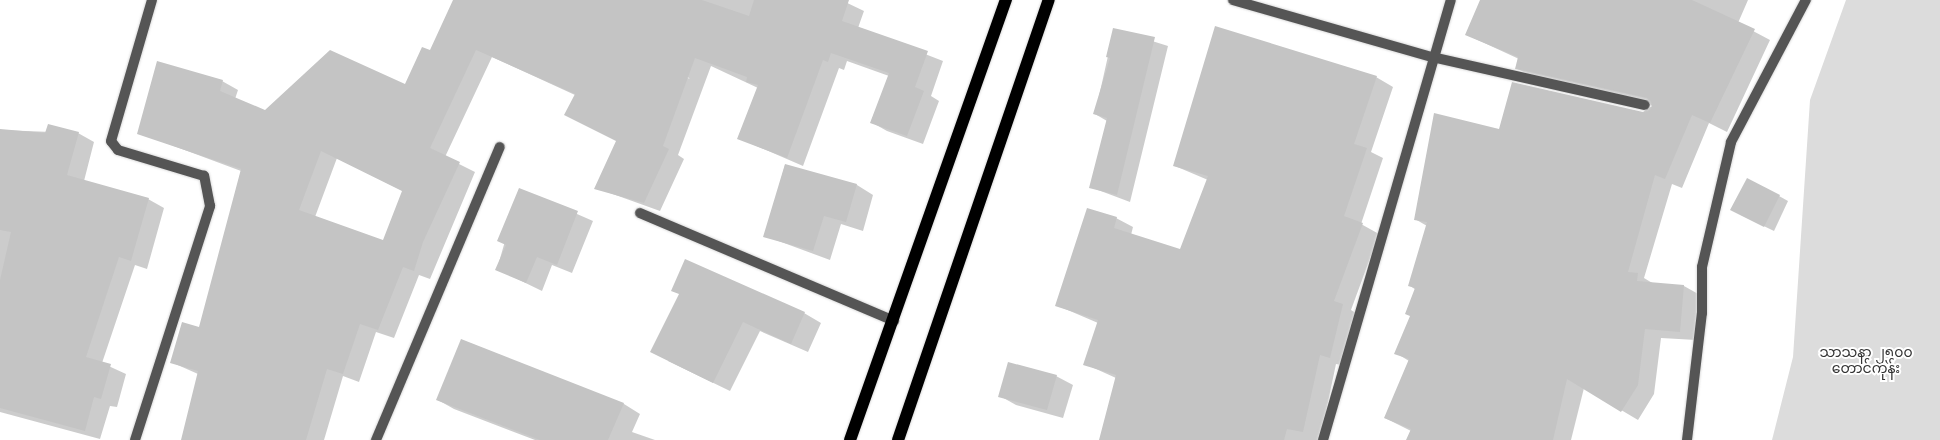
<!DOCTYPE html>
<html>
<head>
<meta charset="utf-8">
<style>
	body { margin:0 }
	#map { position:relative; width:1940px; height:440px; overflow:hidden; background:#fff; font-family:"Fira Sans","Noto Sans Myanmar",sans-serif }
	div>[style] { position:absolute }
	.green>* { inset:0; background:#dcdcdc }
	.shadow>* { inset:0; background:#0003 }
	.building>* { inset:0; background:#c4c4c4 }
	.roads { filter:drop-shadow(0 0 1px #dbdbdb) drop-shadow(0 0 1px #dbdbdb) }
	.minor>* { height:10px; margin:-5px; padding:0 5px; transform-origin:5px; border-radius:5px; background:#555 }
	.primary>* { height:12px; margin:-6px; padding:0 6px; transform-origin:6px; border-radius:6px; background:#000 }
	span { translate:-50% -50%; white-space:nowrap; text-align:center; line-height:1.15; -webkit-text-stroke:4px #fff; paint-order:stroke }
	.park-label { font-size:14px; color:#333 }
</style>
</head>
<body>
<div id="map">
	<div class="green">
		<div style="clip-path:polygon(1846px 0,1940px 0,1940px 440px,1772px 440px,1793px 357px,1810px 100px)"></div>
	</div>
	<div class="shadow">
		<div style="clip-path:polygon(evenodd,454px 0,513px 0,690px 79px,596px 0,841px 0,864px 11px,858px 28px,943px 61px,931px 96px,939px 101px,923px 144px,887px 131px,871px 122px,889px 76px,847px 61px,844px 70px,839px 68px,803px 166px,738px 138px,758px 88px,711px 66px,678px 155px,684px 159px,660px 211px,596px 188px,618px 142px,575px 95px,492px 57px,445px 157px,475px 172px,430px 279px,419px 275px,394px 338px,376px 332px,359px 382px,343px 376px,324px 440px,183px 440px,198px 374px,171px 362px,200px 329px,241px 171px,139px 133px,222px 81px,238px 90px,235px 99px,265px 112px,405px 86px,431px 52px,454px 0,337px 158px,403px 191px,384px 242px,315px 217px,337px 158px)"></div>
		<div style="clip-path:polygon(1482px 0,1748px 0,1738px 23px,1770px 40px,1727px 132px,1709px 123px,1682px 188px,1672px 184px,1644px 278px,1654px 284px,1684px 286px,1700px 295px,1696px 340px,1661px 338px,1654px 394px,1638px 420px,1584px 388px,1571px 440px,1408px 440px,1411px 431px,1385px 418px,1409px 361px,1396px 353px,1411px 316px,1416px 290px,1409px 285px,1427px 226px,1415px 219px,1500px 130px,1644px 113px,1653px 106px,1533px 77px,1516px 68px,1519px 59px,1467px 35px)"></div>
		<div style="clip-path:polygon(1114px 29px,1168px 46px,1130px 202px,1090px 187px,1107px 121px,1095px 114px)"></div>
		<div style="clip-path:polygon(1376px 77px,1393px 87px,1371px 152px,1383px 158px,1361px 224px,1379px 234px,1351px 310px,1359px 315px,1347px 366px,1336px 364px,1320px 440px,1105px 440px,1116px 378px,1085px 364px,1098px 323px,1056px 305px,1116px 218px,1133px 227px,1131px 235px,1181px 251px,1208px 180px,1175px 166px)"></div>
		<div style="clip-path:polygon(0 130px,78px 133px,94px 142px,84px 181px,148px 199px,164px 208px,147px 269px,135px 265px,102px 363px,126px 374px,117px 407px,110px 406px,100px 439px,0 412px)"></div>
		<div style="clip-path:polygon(785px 165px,857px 185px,873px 195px,863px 231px,841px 224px,830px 260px,765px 236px)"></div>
		<div style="clip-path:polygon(520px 189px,593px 221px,572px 273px,552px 265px,542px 291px,497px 269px)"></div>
		<div style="clip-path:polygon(1779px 196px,1788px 201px,1774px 231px,1741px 215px)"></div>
		<div style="clip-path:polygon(681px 295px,804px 313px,821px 323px,808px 352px,760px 331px,730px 391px,668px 361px)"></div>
		<div style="clip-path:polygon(462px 340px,624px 404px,640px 414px,632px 432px,655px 440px,535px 440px,454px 409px,438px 400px)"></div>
		<div style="clip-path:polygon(1056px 376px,1073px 385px,1063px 418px,1016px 405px,1000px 396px)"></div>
	</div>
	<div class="building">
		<div style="clip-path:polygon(evenodd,453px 0,702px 0,749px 16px,754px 0,849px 0,842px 21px,928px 51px,915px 87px,924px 91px,907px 136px,870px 123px,889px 73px,831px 53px,828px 62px,823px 60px,787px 158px,737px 139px,758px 85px,746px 82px,747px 77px,695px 58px,663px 146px,669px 149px,644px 203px,594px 189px,616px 141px,564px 115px,575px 94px,476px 50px,430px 148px,460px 162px,423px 242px,414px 271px,403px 267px,378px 330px,360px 324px,343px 374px,327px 369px,306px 440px,181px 440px,198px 371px,170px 363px,182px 322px,199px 327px,241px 169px,137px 134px,157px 61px,223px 80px,220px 91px,265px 110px,330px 50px,405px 84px,422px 47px,430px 50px,453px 0,321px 151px,402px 191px,383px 240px,299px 210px,321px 151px)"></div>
		<div style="clip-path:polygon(1480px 0,1692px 0,1755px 29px,1710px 123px,1692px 115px,1665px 179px,1655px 175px,1628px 272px,1638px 273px,1637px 281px,1684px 285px,1680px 332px,1645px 329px,1638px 385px,1621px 412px,1567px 379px,1553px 440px,1406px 440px,1411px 429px,1384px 418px,1409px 359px,1394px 354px,1410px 316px,1405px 314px,1415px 288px,1408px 286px,1427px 222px,1414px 220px,1434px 113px,1499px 129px,1512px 82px,1643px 112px,1652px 106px,1647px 98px,1515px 69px,1518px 57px,1465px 35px)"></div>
		<div style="clip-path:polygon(1215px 26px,1377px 76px,1354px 144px,1367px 148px,1344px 216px,1363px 223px,1334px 301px,1343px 304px,1330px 358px,1320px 355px,1303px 432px,1287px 429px,1284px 440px,1099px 440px,1116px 375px,1083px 365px,1098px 320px,1055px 306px,1087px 208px,1117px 217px,1114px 228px,1180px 249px,1208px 176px,1173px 166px)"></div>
		<div style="clip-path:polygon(1113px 28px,1155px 37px,1117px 195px,1089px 188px,1107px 118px,1093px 114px,1110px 58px,1106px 57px)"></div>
		<div style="clip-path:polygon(48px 124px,79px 132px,67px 175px,149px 198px,131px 261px,119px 257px,86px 357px,111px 364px,101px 399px,94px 397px,85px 431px,0 408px,0 280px,11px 232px,0 230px,0 129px,45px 133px)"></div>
		<div style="clip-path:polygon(785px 164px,857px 184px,846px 222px,824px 216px,813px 251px,763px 237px)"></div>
		<div style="clip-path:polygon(1747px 178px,1780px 195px,1764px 227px,1730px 210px)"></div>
		<div style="clip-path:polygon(519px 188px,578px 211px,557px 265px,537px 257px,526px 283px,495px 270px,506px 245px,497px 241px)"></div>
		<div style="clip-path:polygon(685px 259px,805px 312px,791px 344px,743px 322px,713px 383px,650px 352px,679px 294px,671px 291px)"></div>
		<div style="clip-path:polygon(461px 339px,624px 403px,608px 440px,540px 440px,436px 400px)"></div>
		<div style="clip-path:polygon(1008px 362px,1057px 375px,1047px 410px,998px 397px)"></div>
	</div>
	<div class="roads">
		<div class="minor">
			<div style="left:1233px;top:0;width:207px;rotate:16deg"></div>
			<div style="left:1432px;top:57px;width:218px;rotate:12.7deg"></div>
			<div style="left:640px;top:213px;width:276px;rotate:23deg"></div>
			<div style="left:135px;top:440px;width:246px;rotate:-72.2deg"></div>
			<div style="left:210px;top:206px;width:31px;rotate:-101deg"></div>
			<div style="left:204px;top:176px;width:90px;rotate:-163.2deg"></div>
			<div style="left:118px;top:150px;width:11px;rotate:-128deg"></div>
			<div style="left:111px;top:141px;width:147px;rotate:-73.8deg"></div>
			<div style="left:376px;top:440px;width:318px;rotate:-67.1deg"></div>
			<div style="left:1323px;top:440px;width:458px;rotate:-73.8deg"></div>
			<div style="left:1687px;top:440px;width:128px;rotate:-83.3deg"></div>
			<div style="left:1702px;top:313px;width:46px;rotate:-90deg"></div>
			<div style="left:1702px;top:267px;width:128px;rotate:-76.9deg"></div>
			<div style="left:1731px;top:142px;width:161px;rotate:-62.2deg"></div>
		</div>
		<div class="primary">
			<div style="left:850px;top:440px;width:467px;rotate:-70.5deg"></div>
			<div style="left:898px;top:440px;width:465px;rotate:-71.1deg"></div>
		</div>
	</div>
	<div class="park-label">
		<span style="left:1866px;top:361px">သာသနာ ၂၅၀၀<br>တောင်ကုန်း</span>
	</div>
</div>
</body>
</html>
